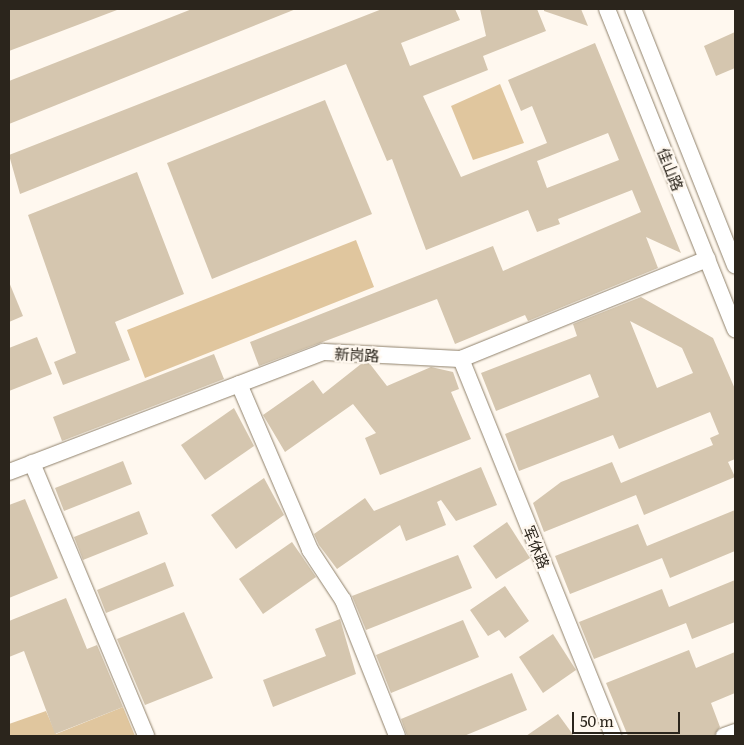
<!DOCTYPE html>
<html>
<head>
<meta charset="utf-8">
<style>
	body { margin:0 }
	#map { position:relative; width:744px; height:745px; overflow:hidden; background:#fff8ef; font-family:Literata,"Noto Sans SC",serif }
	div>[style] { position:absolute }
	.green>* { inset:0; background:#e0c69e }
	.building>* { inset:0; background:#d5c6af }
	.roads { filter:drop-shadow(0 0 1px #8f816b) drop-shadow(0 0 1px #8f816b) }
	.minor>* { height:16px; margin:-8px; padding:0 8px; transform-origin:8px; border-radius:8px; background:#fff }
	span { translate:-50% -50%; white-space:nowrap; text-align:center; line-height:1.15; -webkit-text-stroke:4.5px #fff8ef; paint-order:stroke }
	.street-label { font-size:15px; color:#2b251c }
	.frame { position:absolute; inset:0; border:10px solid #2b251c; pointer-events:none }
	.scale { position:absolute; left:572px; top:712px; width:108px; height:22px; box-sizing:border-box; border:2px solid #2b251c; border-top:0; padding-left:6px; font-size:15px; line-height:18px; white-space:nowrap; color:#2b251c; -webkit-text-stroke:4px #fff8ef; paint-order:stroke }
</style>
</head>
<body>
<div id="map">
	<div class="green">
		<div style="clip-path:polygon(500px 84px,524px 143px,473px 160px,451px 106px)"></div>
		<div style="clip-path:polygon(356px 240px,374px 287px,145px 378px,127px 330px)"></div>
		<div style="clip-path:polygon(123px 707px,135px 736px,9px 736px,9px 724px,46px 711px,56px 734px)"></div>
	</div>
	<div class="building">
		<div style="clip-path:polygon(9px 9px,117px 9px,117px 10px,9px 51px)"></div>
		<div style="clip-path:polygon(192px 9px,296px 9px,9px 124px,9px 81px)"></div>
		<div style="clip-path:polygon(evenodd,382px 9px,455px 9px,460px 20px,401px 43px,410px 66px,486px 36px,480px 9px,537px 9px,546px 31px,483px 56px,488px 70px,423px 96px,461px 177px,547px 143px,532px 106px,521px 111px,508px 80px,595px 43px,681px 253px,646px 237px,658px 268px,528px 321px,525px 315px,455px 344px,437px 299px,259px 366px,250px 342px,493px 246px,503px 271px,641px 212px,632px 190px,558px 219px,560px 224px,537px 232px,528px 210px,426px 250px,392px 159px,387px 161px,346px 64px,20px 194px,9px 155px,382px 9px,608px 133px,619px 160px,547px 188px,537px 161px,608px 133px)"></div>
		<div style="clip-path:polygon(544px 9px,581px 9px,588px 26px,544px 11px)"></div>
		<div style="clip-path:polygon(735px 32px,735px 68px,716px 76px,704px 46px)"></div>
		<div style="clip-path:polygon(325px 100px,372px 214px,212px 279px,167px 163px)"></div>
		<div style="clip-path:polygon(137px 172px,184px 294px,115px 322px,130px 360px,63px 385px,54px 362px,76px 353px,28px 215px)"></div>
		<div style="clip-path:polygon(9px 282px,23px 316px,9px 322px)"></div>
		<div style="clip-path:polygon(evenodd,641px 297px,713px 338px,735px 389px,735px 459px,728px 462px,735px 477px,644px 515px,636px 495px,544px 532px,533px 503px,561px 482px,612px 462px,621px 483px,713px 445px,710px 438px,719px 434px,710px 412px,619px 449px,613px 435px,519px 471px,505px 434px,599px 397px,590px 374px,496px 411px,481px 373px,577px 336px,573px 324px,641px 297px,630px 321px,682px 348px,693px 373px,657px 388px,630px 321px)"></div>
		<div style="clip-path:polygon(37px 337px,52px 374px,9px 391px,9px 348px)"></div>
		<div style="clip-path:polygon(214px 354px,224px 379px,62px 441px,53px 417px)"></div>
		<div style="clip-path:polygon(361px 364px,370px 364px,387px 386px,431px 367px,453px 372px,459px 389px,451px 392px,471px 439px,380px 475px,365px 438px,376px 433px,353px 404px,285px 452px,263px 415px,313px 380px,323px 394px)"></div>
		<div style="clip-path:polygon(234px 408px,254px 446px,205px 480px,181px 445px)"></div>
		<div style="clip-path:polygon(123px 461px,132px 484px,64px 511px,55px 488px)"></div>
		<div style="clip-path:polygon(481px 467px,497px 505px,456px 521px,441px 500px,437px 502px,446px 525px,406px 541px,400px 525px,337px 569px,319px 545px,314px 534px,365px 498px,374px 511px)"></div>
		<div style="clip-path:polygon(264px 478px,284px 515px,236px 549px,211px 515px)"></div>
		<div style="clip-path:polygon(25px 499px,58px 578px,9px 598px,9px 505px)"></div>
		<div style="clip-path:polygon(735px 510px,735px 551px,670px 578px,662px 558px,570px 594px,555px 556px,638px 524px,647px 546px)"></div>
		<div style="clip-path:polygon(139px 511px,148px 534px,83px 560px,74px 537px)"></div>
		<div style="clip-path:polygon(507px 522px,530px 558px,496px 579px,473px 546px)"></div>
		<div style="clip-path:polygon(292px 542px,316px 577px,263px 614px,239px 579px)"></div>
		<div style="clip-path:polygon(458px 555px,472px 588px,366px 630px,352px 596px)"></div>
		<div style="clip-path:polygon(165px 562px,174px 586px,106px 613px,97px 590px)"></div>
		<div style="clip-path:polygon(735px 580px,735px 622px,692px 639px,686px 623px,594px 659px,579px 622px,662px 589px,669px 607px)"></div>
		<div style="clip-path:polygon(505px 586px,529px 621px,505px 638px,499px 630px,488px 636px,470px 610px)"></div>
		<div style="clip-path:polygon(66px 598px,87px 649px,97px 645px,123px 707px,55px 734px,24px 651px,9px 657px,9px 621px)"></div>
		<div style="clip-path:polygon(184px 612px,213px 678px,145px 705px,117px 639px)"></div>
		<div style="clip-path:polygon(340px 619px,356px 674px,273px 707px,263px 680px,326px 656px,315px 629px)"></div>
		<div style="clip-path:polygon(463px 620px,479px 657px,391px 693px,376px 655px)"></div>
		<div style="clip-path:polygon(553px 634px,576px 670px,543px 693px,519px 657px)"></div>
		<div style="clip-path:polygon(689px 650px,696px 668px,735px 652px,735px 693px,711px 703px,720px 727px,714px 736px,628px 736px,606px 683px)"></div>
		<div style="clip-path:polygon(512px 673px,527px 710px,464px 736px,407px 736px,401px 719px)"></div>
		<div style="clip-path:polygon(558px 714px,574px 736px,526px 736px)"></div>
	</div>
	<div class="roads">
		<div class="minor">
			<div style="left:607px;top:9px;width:345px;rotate:68.2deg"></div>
			<div style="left:633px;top:9px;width:276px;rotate:68.3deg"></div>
			<div style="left:461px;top:359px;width:406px;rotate:68deg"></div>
			<div style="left:239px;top:384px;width:181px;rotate:66.8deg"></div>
			<div style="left:310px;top:550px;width:60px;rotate:56.6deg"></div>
			<div style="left:343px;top:600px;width:146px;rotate:68.3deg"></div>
			<div style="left:32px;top:463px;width:296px;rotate:67.3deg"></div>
			<div style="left:9px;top:472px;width:336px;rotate:-20.9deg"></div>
			<div style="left:323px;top:352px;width:138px;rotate:2.9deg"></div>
			<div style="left:461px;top:359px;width:266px;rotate:-22.1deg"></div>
			<div style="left:724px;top:736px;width:12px;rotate:-20deg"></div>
		</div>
	</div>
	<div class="street-label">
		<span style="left:671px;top:169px;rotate:68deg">佳山路</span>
		<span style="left:357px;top:354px;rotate:3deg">新岗路</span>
		<span style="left:537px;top:547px;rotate:68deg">军休路</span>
	</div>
	<div class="frame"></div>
	<div class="scale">50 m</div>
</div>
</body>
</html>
